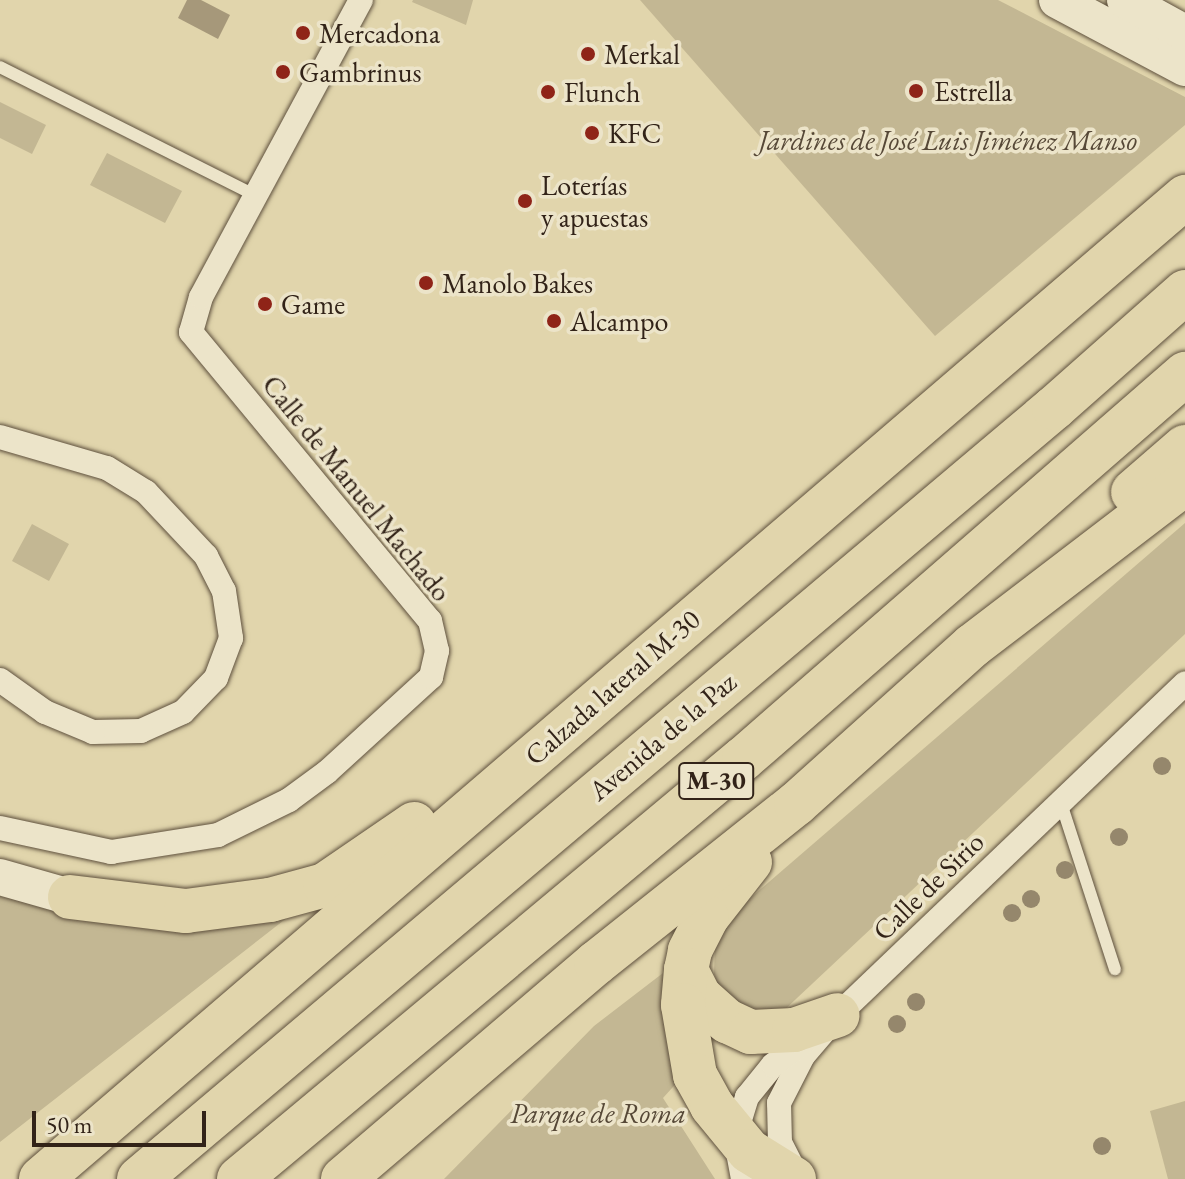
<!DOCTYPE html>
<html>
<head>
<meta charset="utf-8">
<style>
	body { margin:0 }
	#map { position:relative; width:1185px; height:1179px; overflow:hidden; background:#e1d5ac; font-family:"EB Garamond",serif }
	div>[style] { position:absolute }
	.green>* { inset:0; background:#c3b793 }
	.water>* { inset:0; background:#a6987a }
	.roads { filter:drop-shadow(0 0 2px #5e503d) drop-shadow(0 0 2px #5e503d) }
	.lane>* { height:12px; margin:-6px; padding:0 6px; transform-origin:6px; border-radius:6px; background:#ece4c9 }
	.street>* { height:24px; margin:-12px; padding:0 12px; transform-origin:12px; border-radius:12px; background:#ece4c9 }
	.secondary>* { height:36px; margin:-18px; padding:0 18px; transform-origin:18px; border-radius:18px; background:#ece4c9 }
	.highway>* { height:44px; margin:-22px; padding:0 22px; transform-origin:22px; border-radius:22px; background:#e1d5ac }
	.trees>* { width:18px; height:18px; margin:-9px; border-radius:50%; background:#95876c }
	.dots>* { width:22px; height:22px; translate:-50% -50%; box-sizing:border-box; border:4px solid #ece4c9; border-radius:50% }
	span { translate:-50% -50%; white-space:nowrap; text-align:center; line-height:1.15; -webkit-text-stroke:7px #ece4c9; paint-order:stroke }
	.shield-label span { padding:2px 6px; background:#ece4c9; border:2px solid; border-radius:6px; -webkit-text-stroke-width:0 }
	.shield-label { font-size:26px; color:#322318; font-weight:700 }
	.poi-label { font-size:28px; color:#322318 }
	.left { translate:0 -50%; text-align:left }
	.park-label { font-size:28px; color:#564837; font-style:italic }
	.street-label { font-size:28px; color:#322318 }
	.scale { position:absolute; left:32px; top:1111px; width:174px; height:36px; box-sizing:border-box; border:4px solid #322318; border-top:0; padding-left:10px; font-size:24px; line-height:28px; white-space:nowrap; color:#322318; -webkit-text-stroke:6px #ece4c9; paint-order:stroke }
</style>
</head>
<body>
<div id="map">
	<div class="green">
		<div style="clip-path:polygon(473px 0,466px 25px,412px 2px,413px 0)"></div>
		<div style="clip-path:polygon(640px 0,998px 0,1185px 97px,1185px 125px,935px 336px)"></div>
		<div style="clip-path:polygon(0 102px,46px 125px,32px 154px,0 138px)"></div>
		<div style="clip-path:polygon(107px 153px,182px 191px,165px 223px,90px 185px)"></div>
		<div style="clip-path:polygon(1185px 523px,1185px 634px,780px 1014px,751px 1014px,720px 992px,714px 974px,715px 943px,725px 920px)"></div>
		<div style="clip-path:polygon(32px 524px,69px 544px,49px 581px,12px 561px)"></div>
		<div style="clip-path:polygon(0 896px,90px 919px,288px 917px,0 1142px)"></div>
		<div style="clip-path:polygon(663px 973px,681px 1078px,663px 1098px,715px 1179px,444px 1179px,594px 1026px)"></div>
		<div style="clip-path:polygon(1185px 1101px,1185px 1179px,1168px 1179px,1150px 1111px)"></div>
	</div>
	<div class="water">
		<div style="clip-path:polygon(187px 0,201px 0,230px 15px,218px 39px,178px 18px)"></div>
	</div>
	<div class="roads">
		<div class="lane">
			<div style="left:0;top:67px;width:285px;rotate:26.7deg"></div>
			<div style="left:1060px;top:800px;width:178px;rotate:72deg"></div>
		</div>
		<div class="street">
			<div style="left:0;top:437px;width:111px;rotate:16.2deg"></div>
			<div style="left:107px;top:468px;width:46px;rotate:31.6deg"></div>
			<div style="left:146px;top:492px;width:88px;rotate:46.8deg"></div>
			<div style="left:206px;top:556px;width:39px;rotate:63deg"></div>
			<div style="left:224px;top:591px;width:48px;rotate:81.5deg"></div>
			<div style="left:231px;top:638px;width:43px;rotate:110.6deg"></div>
			<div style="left:216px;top:678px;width:47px;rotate:134.1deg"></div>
			<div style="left:183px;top:712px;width:46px;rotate:155.7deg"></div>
			<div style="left:141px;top:731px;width:48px;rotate:178.8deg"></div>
			<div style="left:93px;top:732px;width:52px;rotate:-157.4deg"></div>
			<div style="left:45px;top:712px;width:55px;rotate:-144.6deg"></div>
			<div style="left:0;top:828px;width:114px;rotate:12.2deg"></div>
			<div style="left:111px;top:852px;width:108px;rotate:-9deg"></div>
			<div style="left:218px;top:835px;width:79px;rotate:-26.2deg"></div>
			<div style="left:289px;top:800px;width:47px;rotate:-36.4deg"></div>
			<div style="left:327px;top:772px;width:141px;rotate:-42.4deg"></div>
			<div style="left:431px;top:677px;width:27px;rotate:-77deg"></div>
			<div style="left:437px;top:651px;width:31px;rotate:-103deg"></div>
			<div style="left:430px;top:621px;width:375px;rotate:-129.6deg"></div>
			<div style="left:191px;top:332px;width:36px;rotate:-74deg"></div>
			<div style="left:201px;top:297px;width:337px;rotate:-61.7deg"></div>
			<div style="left:796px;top:1174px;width:35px;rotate:-117deg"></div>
			<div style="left:780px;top:1143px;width:40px;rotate:-91.4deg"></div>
			<div style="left:779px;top:1103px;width:53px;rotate:-62.9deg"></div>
			<div style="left:803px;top:1056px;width:54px;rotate:-49.5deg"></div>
			<div style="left:838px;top:1015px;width:480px;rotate:-43.7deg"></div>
			<div style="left:743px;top:1179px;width:44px;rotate:-100.5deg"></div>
			<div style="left:735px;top:1136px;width:41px;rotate:-72.9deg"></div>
			<div style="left:747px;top:1097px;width:41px;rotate:-50.9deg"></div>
			<div style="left:773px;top:1065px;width:43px;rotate:-37.4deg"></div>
		</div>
		<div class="secondary">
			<div style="left:1057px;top:0;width:145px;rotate:28deg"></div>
			<div style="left:1125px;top:0;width:68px;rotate:28.8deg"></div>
			<div style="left:0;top:877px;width:73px;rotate:15.9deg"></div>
		</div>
		<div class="highway">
			<div style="left:1133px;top:492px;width:69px;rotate:-40.9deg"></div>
			<div style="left:750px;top:862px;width:70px;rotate:128deg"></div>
			<div style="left:707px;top:917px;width:38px;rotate:117deg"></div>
			<div style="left:690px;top:951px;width:19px;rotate:102deg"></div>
			<div style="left:686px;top:970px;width:29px;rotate:63deg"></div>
			<div style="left:699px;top:996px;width:38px;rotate:42deg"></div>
			<div style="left:727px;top:1021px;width:26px;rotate:25deg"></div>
			<div style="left:751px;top:1032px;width:43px;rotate:-2.7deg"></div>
			<div style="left:794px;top:1030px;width:46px;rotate:-18.8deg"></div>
			<div style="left:70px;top:897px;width:117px;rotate:6.9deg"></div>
			<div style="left:186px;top:911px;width:85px;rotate:-7.5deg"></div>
			<div style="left:270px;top:900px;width:57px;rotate:-15.3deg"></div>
			<div style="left:325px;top:885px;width:108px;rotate:-34.4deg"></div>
			<div style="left:686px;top:970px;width:35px;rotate:95deg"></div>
			<div style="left:683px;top:1005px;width:71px;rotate:80.3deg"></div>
			<div style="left:695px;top:1075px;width:35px;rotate:61deg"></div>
			<div style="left:712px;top:1106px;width:58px;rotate:50.6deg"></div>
			<div style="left:749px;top:1151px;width:53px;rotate:31.9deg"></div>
			<div style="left:41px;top:1179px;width:1508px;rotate:-40.64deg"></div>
			<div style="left:139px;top:1179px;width:1197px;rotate:-40.12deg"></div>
			<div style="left:1054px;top:408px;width:175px;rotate:-41.5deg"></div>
			<div style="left:239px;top:1179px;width:657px;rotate:-39.82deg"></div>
			<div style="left:744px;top:758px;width:585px;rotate:-41.05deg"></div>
			<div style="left:343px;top:1179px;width:333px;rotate:-40.5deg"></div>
			<div style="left:596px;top:963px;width:256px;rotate:-38.5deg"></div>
			<div style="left:796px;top:804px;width:237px;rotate:-41.9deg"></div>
			<div style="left:972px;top:646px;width:268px;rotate:-37.4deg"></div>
		</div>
	</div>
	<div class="trees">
		<div style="left:1162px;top:766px"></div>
		<div style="left:1119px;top:837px"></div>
		<div style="left:1065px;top:870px"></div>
		<div style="left:1031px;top:899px"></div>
		<div style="left:1012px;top:913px"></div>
		<div style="left:916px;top:1002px"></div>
		<div style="left:897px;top:1024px"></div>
		<div style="left:1102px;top:1146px"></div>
	</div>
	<div class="dots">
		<div style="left:303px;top:33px;background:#8f2418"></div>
		<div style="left:588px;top:54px;background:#8f2418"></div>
		<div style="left:283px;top:72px;background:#8f2418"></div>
		<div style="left:916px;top:91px;background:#8f2418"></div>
		<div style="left:548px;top:92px;background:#8f2418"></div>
		<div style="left:592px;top:133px;background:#8f2418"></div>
		<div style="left:525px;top:201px;background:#8f2418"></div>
		<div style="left:426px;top:283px;background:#8f2418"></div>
		<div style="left:265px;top:304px;background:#8f2418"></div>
		<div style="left:554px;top:321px;background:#8f2418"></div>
	</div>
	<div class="shield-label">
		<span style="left:716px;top:781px">M-30</span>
	</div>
	<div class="poi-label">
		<span class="left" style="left:319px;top:33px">Mercadona</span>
		<span class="left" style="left:604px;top:54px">Merkal</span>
		<span class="left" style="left:299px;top:72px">Gambrinus</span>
		<span class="left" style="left:934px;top:91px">Estrella</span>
		<span class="left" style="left:564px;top:92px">Flunch</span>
		<span class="left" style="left:608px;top:133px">KFC</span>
		<span class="left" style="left:541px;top:201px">Loterías<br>y apuestas</span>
		<span class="left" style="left:442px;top:283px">Manolo Bakes</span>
		<span class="left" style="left:281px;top:304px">Game</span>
		<span class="left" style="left:570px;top:321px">Alcampo</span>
	</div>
	<div class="park-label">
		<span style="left:948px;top:140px">Jardines de José Luis Jiménez Manso</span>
		<span style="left:598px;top:1113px">Parque de Roma</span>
	</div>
	<div class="street-label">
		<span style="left:357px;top:488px;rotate:51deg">Calle de Manuel Machado</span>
		<span style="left:612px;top:687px;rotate:-41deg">Calzada lateral M-30</span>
		<span style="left:662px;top:736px;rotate:-40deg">Avenida de la Paz</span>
		<span style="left:928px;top:886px;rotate:-44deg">Calle de Sirio</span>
	</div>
	<div class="scale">50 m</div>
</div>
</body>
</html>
